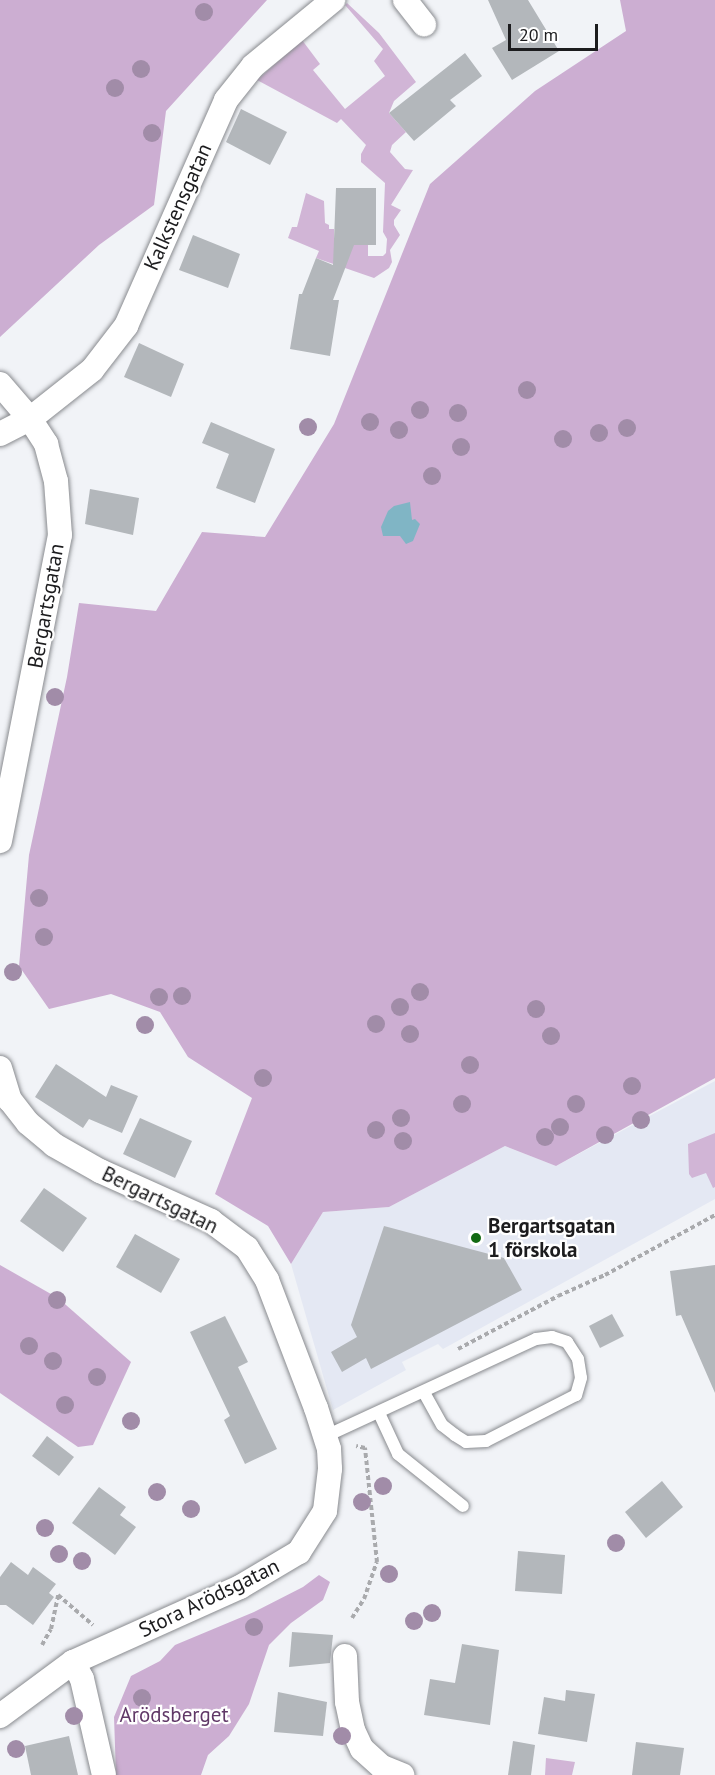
<!DOCTYPE html>
<html>
<head>
<meta charset="utf-8">
<style>
	body { margin:0 }
	#map { position:relative; width:715px; height:1775px; overflow:hidden; background:#f1f3f7; font-family:"PT Sans",sans-serif }
	div>[style] { position:absolute }
	.built>* { inset:0; background:#e4e8f3 }
	.green>* { inset:0; background:#d1b5d6 }
	.forest>* { inset:0; background:#ccaed2 }
	.water>* { inset:0; background:#80b5c5 }
	.building>* { inset:0; background:#b3b7bb }
	.path>* { height:4px; margin-top:-2px; transform-origin:0; background:repeating-linear-gradient(90deg,#a9aaad 0 4.5px,transparent 0 7.5px) }
	.roads { filter:drop-shadow(0 0 2px #898b8f) drop-shadow(0 0 2px #898b8f) }
	.service>* { height:12px; margin:-6px; padding:0 6px; transform-origin:6px; border-radius:6px; background:#fff }
	.minor>* { height:24px; margin:-12px; padding:0 12px; transform-origin:12px; border-radius:12px; background:#fff }
	.trees>* { width:18px; height:18px; margin:-9px; border-radius:50%; background:#a18ca8 }
	.dots>* { width:16px; height:16px; translate:-50% -50%; box-sizing:border-box; border:3px solid #fff; border-radius:50% }
	span { translate:-50% -50%; white-space:nowrap; text-align:center; line-height:1.15; -webkit-text-stroke:4.5px #fff; paint-order:stroke }
	.street-label { font-size:21px; color:#1c1c1e }
	.poi-label { font-size:21px; color:#1c1c1e; font-weight:700 }
	.left { translate:0 -50%; text-align:left }
	.park-label { font-size:21px; color:#603867 }
	.scale { position:absolute; left:508px; top:24px; width:90px; height:27px; box-sizing:border-box; border:3px solid #1c1c1e; border-top:0; padding-left:8px; font-size:18px; line-height:21px; white-space:nowrap; color:#1c1c1e; -webkit-text-stroke:4px #fff; paint-order:stroke }
</style>
</head>
<body>
<div id="map">
	<div class="built">
		<div style="clip-path:polygon(715px 1081px,715px 1199px,443px 1349px,438px 1344px,402px 1362px,406px 1370px,333px 1410px,291px 1264px,323px 1212px,389px 1207px,505px 1146px,556px 1166px)"></div>
	</div>
	<div class="green">
		<div style="clip-path:polygon(347px 3px,379px 33px,416px 82px,394px 101px,389px 113px,406px 132px,392px 145px,390px 152px,405px 169px,413px 170px,391px 205px,401px 210px,394px 220px,394px 225px,400px 235px,390px 250px,392px 262px,389px 268px,374px 278px,316px 258px,319px 251px,288px 238px,292px 227px,297px 227px,306px 193px,324px 201px,325px 223px,329px 225px,329px 229px,334px 229px,334px 245px,368px 245px,368px 256px,383px 256px,386px 253px,387px 239px,383px 232px,385px 183px,361px 162px,361px 154px,366px 145px,341px 119px,337px 123px,257px 80px,302px 40px,320px 64px,313px 70px,345px 109px,385px 76px,374px 61px,383px 49px,345px 5px)"></div>
		<div style="clip-path:polygon(715px 1133px,715px 1187px,713px 1188px,706px 1173px,692px 1178px,689px 1174px,688px 1144px)"></div>
		<div style="clip-path:polygon(546px 1758px,575px 1762px,572px 1775px,545px 1775px)"></div>
	</div>
	<div class="forest">
		<div style="clip-path:polygon(0 0,267px 0,166px 111px,154px 205px,99px 245px,0 337px)"></div>
		<div style="clip-path:polygon(620px 0,715px 0,715px 1078px,556px 1166px,505px 1146px,389px 1207px,323px 1212px,291px 1264px,268px 1226px,215px 1194px,252px 1098px,188px 1057px,160px 1012px,111px 994px,49px 1009px,19px 966px,29px 855px,67px 677px,79px 603px,156px 611px,202px 532px,265px 537px,334px 424px,430px 184px,535px 91px,626px 31px)"></div>
		<div style="clip-path:polygon(0 1265px,58px 1298px,131px 1362px,93px 1445px,78px 1447px,0 1393px)"></div>
		<div style="clip-path:polygon(319px 1575px,330px 1582px,323px 1600px,291px 1623px,269px 1645px,249px 1704px,229px 1736px,208px 1755px,201px 1775px,116px 1775px,114px 1717px,131px 1676px,160px 1661px,175px 1645px,254px 1612px,303px 1587px)"></div>
	</div>
	<div class="water">
		<div style="clip-path:polygon(410px 502px,412px 520px,415px 519px,420px 524px,413px 541px,406px 544px,400px 536px,383px 536px,381px 527px,388px 511px,394px 506px)"></div>
	</div>
	<div class="building">
		<div style="clip-path:polygon(488px 0,528px 0,559px 51px,512px 80px,492px 48px,506px 40px)"></div>
		<div style="clip-path:polygon(465px 53px,482px 76px,450px 100px,456px 106px,414px 141px,389px 113px)"></div>
		<div style="clip-path:polygon(241px 109px,287px 132px,270px 165px,226px 142px)"></div>
		<div style="clip-path:polygon(336px 188px,376px 188px,376px 245px,354px 245px,333px 300px,339px 300px,330px 356px,290px 349px,299px 294px,302px 294px,316px 258px,333px 265px)"></div>
		<div style="clip-path:polygon(193px 235px,240px 254px,228px 288px,179px 270px)"></div>
		<div style="clip-path:polygon(139px 343px,184px 364px,171px 397px,124px 377px)"></div>
		<div style="clip-path:polygon(211px 422px,275px 449px,255px 503px,216px 488px,229px 454px,202px 443px)"></div>
		<div style="clip-path:polygon(90px 489px,139px 498px,133px 535px,85px 524px)"></div>
		<div style="clip-path:polygon(56px 1064px,106px 1097px,111px 1085px,138px 1096px,122px 1133px,89px 1119px,83px 1128px,35px 1097px)"></div>
		<div style="clip-path:polygon(140px 1118px,192px 1141px,175px 1178px,123px 1154px)"></div>
		<div style="clip-path:polygon(44px 1188px,87px 1218px,63px 1252px,20px 1221px)"></div>
		<div style="clip-path:polygon(384px 1226px,504px 1258px,522px 1290px,371px 1369px,366px 1358px,342px 1372px,331px 1352px,357px 1337px,351px 1325px)"></div>
		<div style="clip-path:polygon(135px 1234px,180px 1259px,161px 1293px,116px 1267px)"></div>
		<div style="clip-path:polygon(715px 1265px,715px 1393px,681px 1315px,676px 1316px,670px 1271px)"></div>
		<div style="clip-path:polygon(612px 1314px,624px 1336px,600px 1348px,589px 1326px)"></div>
		<div style="clip-path:polygon(225px 1316px,248px 1362px,238px 1367px,277px 1449px,245px 1464px,224px 1420px,230px 1416px,190px 1332px)"></div>
		<div style="clip-path:polygon(47px 1436px,74px 1457px,59px 1476px,32px 1456px)"></div>
		<div style="clip-path:polygon(662px 1481px,683px 1507px,646px 1538px,625px 1512px)"></div>
		<div style="clip-path:polygon(99px 1487px,126px 1507px,120px 1515px,136px 1527px,115px 1555px,72px 1523px)"></div>
		<div style="clip-path:polygon(518px 1551px,565px 1555px,562px 1594px,515px 1591px)"></div>
		<div style="clip-path:polygon(11px 1562px,28px 1575px,33px 1567px,56px 1584px,49px 1593px,54px 1597px,33px 1625px,6px 1605px,0 1605px,0 1577px)"></div>
		<div style="clip-path:polygon(292px 1632px,333px 1635px,330px 1663px,289px 1667px)"></div>
		<div style="clip-path:polygon(462px 1644px,499px 1650px,490px 1725px,424px 1715px,430px 1679px,455px 1683px)"></div>
		<div style="clip-path:polygon(566px 1690px,595px 1694px,587px 1742px,538px 1734px,544px 1697px,565px 1701px)"></div>
		<div style="clip-path:polygon(278px 1692px,327px 1702px,323px 1736px,274px 1732px)"></div>
		<div style="clip-path:polygon(69px 1736px,78px 1775px,31px 1775px,25px 1746px)"></div>
		<div style="clip-path:polygon(513px 1741px,535px 1745px,531px 1775px,508px 1775px)"></div>
		<div style="clip-path:polygon(636px 1742px,684px 1748px,680px 1775px,632px 1775px)"></div>
	</div>
	<div class="path">
		<div style="left:458px;top:1349px;width:113px;rotate:-27.9deg"></div>
		<div style="left:558px;top:1296px;width:51px;rotate:-24.1deg"></div>
		<div style="left:605px;top:1275px;width:125px;rotate:-28.6deg"></div>
		<div style="left:352px;top:1618px;width:22px;rotate:-58deg"></div>
		<div style="left:364px;top:1599px;width:39px;rotate:-71deg"></div>
		<div style="left:377px;top:1562px;width:115px;rotate:-96deg"></div>
		<div style="left:365px;top:1448px;width:9px;rotate:-167deg"></div>
		<div style="left:42px;top:1645px;width:18px;rotate:-61deg"></div>
		<div style="left:51px;top:1629px;width:35px;rotate:-78deg"></div>
		<div style="left:58px;top:1595px;width:46px;rotate:40.6deg"></div>
	</div>
	<div class="roads">
		<div class="service">
			<div style="left:379px;top:1413px;width:45px;rotate:65.1deg"></div>
			<div style="left:398px;top:1454px;width:83px;rotate:38.7deg"></div>
			<div style="left:326px;top:1436px;width:231px;rotate:-24.8deg"></div>
			<div style="left:536px;top:1339px;width:16px;rotate:-7deg"></div>
			<div style="left:552px;top:1337px;width:16px;rotate:18deg"></div>
			<div style="left:567px;top:1342px;width:20px;rotate:57deg"></div>
			<div style="left:578px;top:1359px;width:19px;rotate:81deg"></div>
			<div style="left:581px;top:1378px;width:18px;rotate:106deg"></div>
			<div style="left:576px;top:1395px;width:101px;rotate:152.9deg"></div>
			<div style="left:486px;top:1441px;width:20px;rotate:177deg"></div>
			<div style="left:466px;top:1442px;width:13px;rotate:-148deg"></div>
			<div style="left:455px;top:1435px;width:16px;rotate:-142deg"></div>
			<div style="left:442px;top:1425px;width:37px;rotate:-119deg"></div>
		</div>
		<div class="minor">
			<div style="left:405px;top:0;width:31px;rotate:52deg"></div>
			<div style="left:0;top:384px;width:46px;rotate:49.4deg"></div>
			<div style="left:30px;top:419px;width:30px;rotate:57deg"></div>
			<div style="left:46px;top:444px;width:38px;rotate:75deg"></div>
			<div style="left:56px;top:481px;width:54px;rotate:85.8deg"></div>
			<div style="left:60px;top:535px;width:312px;rotate:101.1deg"></div>
			<div style="left:0;top:434px;width:34px;rotate:-27deg"></div>
			<div style="left:30px;top:419px;width:79px;rotate:-38.3deg"></div>
			<div style="left:92px;top:370px;width:56px;rotate:-52.3deg"></div>
			<div style="left:126px;top:326px;width:247px;rotate:-66.1deg"></div>
			<div style="left:226px;top:100px;width:43px;rotate:-51.5deg"></div>
			<div style="left:253px;top:66px;width:104px;rotate:-39.5deg"></div>
			<div style="left:0;top:1068px;width:34px;rotate:73deg"></div>
			<div style="left:10px;top:1100px;width:29px;rotate:52deg"></div>
			<div style="left:28px;top:1123px;width:34px;rotate:40deg"></div>
			<div style="left:54px;top:1145px;width:53px;rotate:29.5deg"></div>
			<div style="left:100px;top:1171px;width:122px;rotate:24.2deg"></div>
			<div style="left:211px;top:1221px;width:45px;rotate:36.9deg"></div>
			<div style="left:247px;top:1248px;width:38px;rotate:58deg"></div>
			<div style="left:267px;top:1280px;width:137px;rotate:69.1deg"></div>
			<div style="left:316px;top:1408px;width:43px;rotate:72.4deg"></div>
			<div style="left:329px;top:1449px;width:20px;rotate:87deg"></div>
			<div style="left:330px;top:1469px;width:42px;rotate:96.8deg"></div>
			<div style="left:325px;top:1511px;width:49px;rotate:122.4deg"></div>
			<div style="left:299px;top:1552px;width:69px;rotate:149.3deg"></div>
			<div style="left:240px;top:1587px;width:183px;rotate:155.8deg"></div>
			<div style="left:73px;top:1662px;width:91px;rotate:143.5deg"></div>
			<div style="left:345px;top:1656px;width:46px;rotate:87.5deg"></div>
			<div style="left:347px;top:1702px;width:29px;rotate:78deg"></div>
			<div style="left:353px;top:1730px;width:21px;rotate:65deg"></div>
			<div style="left:362px;top:1749px;width:27px;rotate:42deg"></div>
			<div style="left:382px;top:1767px;width:22px;rotate:22deg"></div>
			<div style="left:73px;top:1662px;width:19px;rotate:62deg"></div>
			<div style="left:82px;top:1679px;width:98px;rotate:77.1deg"></div>
		</div>
	</div>
	<div class="trees">
		<div style="left:204px;top:12px"></div>
		<div style="left:141px;top:69px"></div>
		<div style="left:115px;top:88px"></div>
		<div style="left:152px;top:133px"></div>
		<div style="left:527px;top:390px"></div>
		<div style="left:420px;top:410px"></div>
		<div style="left:458px;top:413px"></div>
		<div style="left:370px;top:422px"></div>
		<div style="left:308px;top:427px"></div>
		<div style="left:627px;top:428px"></div>
		<div style="left:399px;top:430px"></div>
		<div style="left:599px;top:433px"></div>
		<div style="left:563px;top:439px"></div>
		<div style="left:461px;top:447px"></div>
		<div style="left:432px;top:476px"></div>
		<div style="left:55px;top:697px"></div>
		<div style="left:39px;top:898px"></div>
		<div style="left:44px;top:937px"></div>
		<div style="left:13px;top:972px"></div>
		<div style="left:420px;top:992px"></div>
		<div style="left:182px;top:996px"></div>
		<div style="left:159px;top:997px"></div>
		<div style="left:400px;top:1007px"></div>
		<div style="left:536px;top:1009px"></div>
		<div style="left:376px;top:1024px"></div>
		<div style="left:145px;top:1025px"></div>
		<div style="left:410px;top:1034px"></div>
		<div style="left:551px;top:1036px"></div>
		<div style="left:470px;top:1065px"></div>
		<div style="left:263px;top:1078px"></div>
		<div style="left:632px;top:1086px"></div>
		<div style="left:462px;top:1104px"></div>
		<div style="left:576px;top:1104px"></div>
		<div style="left:401px;top:1118px"></div>
		<div style="left:641px;top:1120px"></div>
		<div style="left:560px;top:1127px"></div>
		<div style="left:376px;top:1130px"></div>
		<div style="left:605px;top:1135px"></div>
		<div style="left:545px;top:1137px"></div>
		<div style="left:403px;top:1141px"></div>
		<div style="left:57px;top:1300px"></div>
		<div style="left:29px;top:1346px"></div>
		<div style="left:53px;top:1361px"></div>
		<div style="left:97px;top:1377px"></div>
		<div style="left:65px;top:1405px"></div>
		<div style="left:131px;top:1421px"></div>
		<div style="left:383px;top:1486px"></div>
		<div style="left:157px;top:1492px"></div>
		<div style="left:362px;top:1502px"></div>
		<div style="left:191px;top:1509px"></div>
		<div style="left:45px;top:1528px"></div>
		<div style="left:616px;top:1543px"></div>
		<div style="left:59px;top:1554px"></div>
		<div style="left:82px;top:1561px"></div>
		<div style="left:389px;top:1574px"></div>
		<div style="left:432px;top:1613px"></div>
		<div style="left:414px;top:1621px"></div>
		<div style="left:254px;top:1627px"></div>
		<div style="left:142px;top:1698px"></div>
		<div style="left:74px;top:1716px"></div>
		<div style="left:342px;top:1736px"></div>
		<div style="left:16px;top:1749px"></div>
	</div>
	<div class="dots">
		<div style="left:476px;top:1238px;background:#126a13"></div>
	</div>
	<div class="street-label">
		<span style="left:178px;top:207px;rotate:-66deg">Kalkstensgatan</span>
		<span style="left:46px;top:606px;rotate:-80deg">Bergartsgatan</span>
		<span style="left:160px;top:1200px;rotate:26deg">Bergartsgatan</span>
		<span style="left:209px;top:1598px;rotate:-26deg">Stora Arödsgatan</span>
	</div>
	<div class="poi-label">
		<span class="left" style="left:488px;top:1238px">Bergartsgatan<br>1 förskola</span>
	</div>
	<div class="park-label">
		<span style="left:174px;top:1715px">Arödsberget</span>
	</div>
	<div class="scale">20 m</div>
</div>
</body>
</html>
